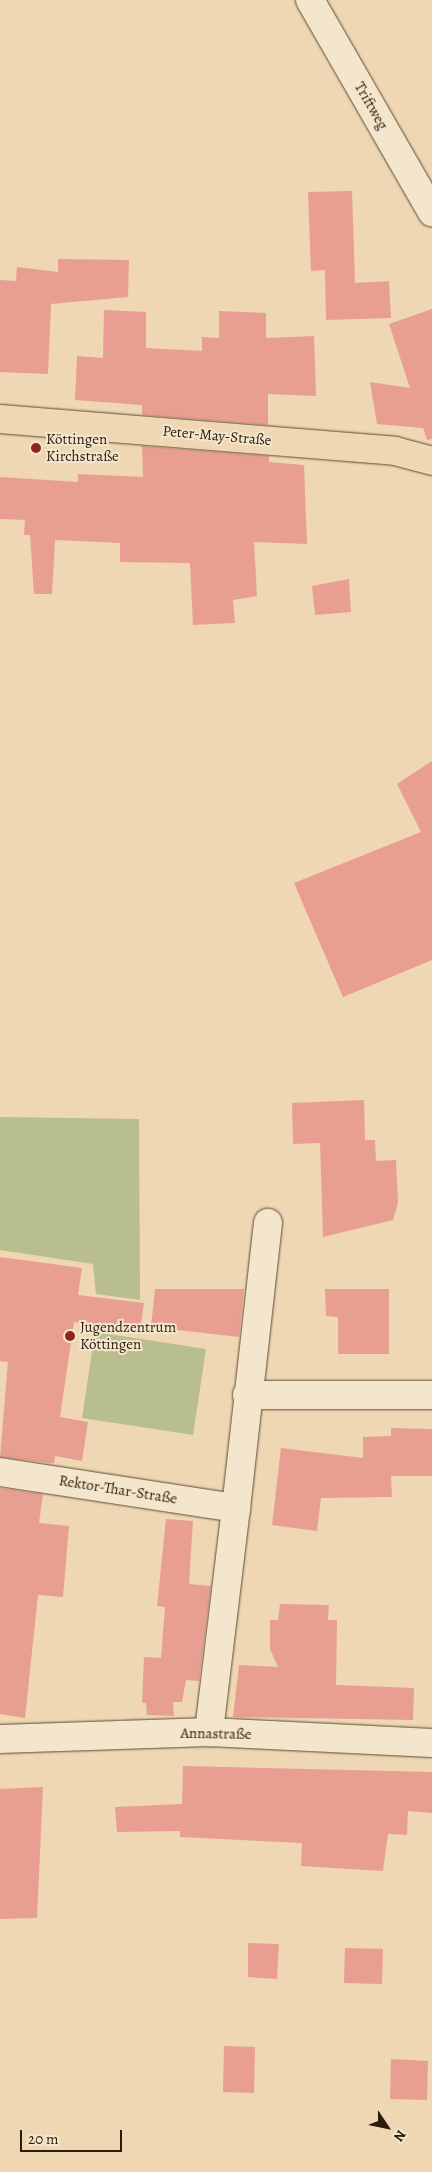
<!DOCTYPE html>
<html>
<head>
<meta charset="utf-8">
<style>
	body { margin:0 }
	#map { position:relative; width:432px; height:2172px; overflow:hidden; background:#eed7b2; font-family:Alegreya,serif }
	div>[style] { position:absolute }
	.green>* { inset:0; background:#b8be8d }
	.building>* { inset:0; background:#e89f92 }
	.roads { filter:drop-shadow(0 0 1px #5d4a35) drop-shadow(0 0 1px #5d4a35) }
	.minor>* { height:28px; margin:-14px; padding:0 14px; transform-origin:14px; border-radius:14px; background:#f4e5cd }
	.major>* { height:28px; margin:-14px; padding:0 14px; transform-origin:14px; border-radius:14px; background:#eed7b2 }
	.dots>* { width:14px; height:14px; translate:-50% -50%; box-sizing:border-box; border:2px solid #f4e5cd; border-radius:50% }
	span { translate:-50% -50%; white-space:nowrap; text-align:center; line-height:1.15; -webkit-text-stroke:4px #f4e5cd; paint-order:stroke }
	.street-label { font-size:15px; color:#2d1b0b }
	.poi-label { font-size:15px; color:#2d1b0b }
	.left { translate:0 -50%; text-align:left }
	.north { position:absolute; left:362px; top:2102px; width:50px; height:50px; -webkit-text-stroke:4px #f4e5cd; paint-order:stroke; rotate:124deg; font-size:14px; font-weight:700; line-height:20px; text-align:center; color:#2d1b0b }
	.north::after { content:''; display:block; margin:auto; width:18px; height:22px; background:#2d1b0b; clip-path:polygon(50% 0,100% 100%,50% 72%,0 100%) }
	.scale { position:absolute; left:20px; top:2130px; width:102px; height:22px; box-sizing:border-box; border:2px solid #2d1b0b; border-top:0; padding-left:6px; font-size:15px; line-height:18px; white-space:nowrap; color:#2d1b0b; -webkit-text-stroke:4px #f4e5cd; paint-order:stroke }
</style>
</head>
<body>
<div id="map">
	<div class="green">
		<div style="clip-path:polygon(0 1117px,139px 1119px,140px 1300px,96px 1294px,93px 1264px,0 1250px)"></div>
		<div style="clip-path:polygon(95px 1332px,206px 1349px,193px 1435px,82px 1418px)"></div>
	</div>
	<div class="building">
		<div style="clip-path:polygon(352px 191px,355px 283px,389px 281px,391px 318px,326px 320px,325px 270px,311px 271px,308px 192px)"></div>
		<div style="clip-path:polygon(58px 259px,129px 260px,128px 297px,51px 304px,48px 374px,0 372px,0 280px,16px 281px,17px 267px,58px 272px)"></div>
		<div style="clip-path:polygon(432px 309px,432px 439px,427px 440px,423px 428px,377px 424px,370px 382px,410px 388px,389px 324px)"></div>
		<div style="clip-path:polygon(104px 310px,146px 312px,146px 348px,202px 351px,202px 337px,219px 338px,219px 311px,266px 313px,266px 338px,314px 336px,316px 396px,268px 394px,268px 425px,142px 415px,142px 405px,75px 400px,77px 356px,103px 358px)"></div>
		<div style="clip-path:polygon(142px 446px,269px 456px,269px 462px,304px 465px,307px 544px,254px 542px,257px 596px,233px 600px,235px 623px,193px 625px,190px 563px,120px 562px,120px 543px,55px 540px,52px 594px,34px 594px,30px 535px,24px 535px,25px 520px,0 519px,0 477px,78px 482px,78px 474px,143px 477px)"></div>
		<div style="clip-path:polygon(349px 579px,351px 612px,315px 615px,312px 586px)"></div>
		<div style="clip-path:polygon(432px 761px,432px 960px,343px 997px,294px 883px,421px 832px,397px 784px)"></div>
		<div style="clip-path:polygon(364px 1100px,365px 1140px,375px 1140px,376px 1161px,396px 1160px,398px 1203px,393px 1220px,323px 1237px,320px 1143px,293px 1144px,292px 1103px)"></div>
		<div style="clip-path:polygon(0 1257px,82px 1268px,78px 1295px,144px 1303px,140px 1330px,74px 1322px,60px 1417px,88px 1422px,82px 1461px,55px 1456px,54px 1463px,48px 1463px,0 1457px,8px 1362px,0 1361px)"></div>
		<div style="clip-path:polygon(155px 1289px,244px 1289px,239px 1337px,151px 1327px)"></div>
		<div style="clip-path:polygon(325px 1289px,389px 1289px,389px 1354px,338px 1354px,338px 1317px,326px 1316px)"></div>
		<div style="clip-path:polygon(391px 1428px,432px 1429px,432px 1476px,391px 1476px,392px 1497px,321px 1498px,317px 1531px,272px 1525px,281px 1448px,363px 1458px,363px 1437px,391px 1436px)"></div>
		<div style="clip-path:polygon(0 1488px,43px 1494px,39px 1523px,69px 1526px,63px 1597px,38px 1595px,25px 1718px,0 1714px)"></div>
		<div style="clip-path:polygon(166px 1519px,193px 1521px,189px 1584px,211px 1586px,199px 1681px,186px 1680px,182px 1702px,173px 1702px,174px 1716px,147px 1715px,146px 1703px,142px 1703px,144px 1657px,161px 1658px,165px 1607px,157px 1606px)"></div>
		<div style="clip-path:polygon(280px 1604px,329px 1605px,328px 1620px,337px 1620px,336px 1685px,414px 1688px,413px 1720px,233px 1717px,239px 1665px,278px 1667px,270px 1649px,270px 1620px,278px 1620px)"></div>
		<div style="clip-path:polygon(183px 1766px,432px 1772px,432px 1813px,408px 1811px,407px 1835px,388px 1834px,383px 1871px,301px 1866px,302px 1843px,180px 1837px,180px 1831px,117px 1832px,115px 1807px,182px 1804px)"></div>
		<div style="clip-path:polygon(43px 1787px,37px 1918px,0 1919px,0 1789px)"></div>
		<div style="clip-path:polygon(248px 1943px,279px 1944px,277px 1979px,248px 1977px)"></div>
		<div style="clip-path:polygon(345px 1948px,383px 1949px,382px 1984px,344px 1983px)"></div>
		<div style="clip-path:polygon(224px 2046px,255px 2047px,254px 2093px,223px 2092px)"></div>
		<div style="clip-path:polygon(391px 2059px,428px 2061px,427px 2100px,390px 2099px)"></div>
	</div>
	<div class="roads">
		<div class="minor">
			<div style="left:310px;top:0;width:245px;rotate:60.1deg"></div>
			<div style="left:247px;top:1395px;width:185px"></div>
			<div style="left:0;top:1472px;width:239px;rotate:8.7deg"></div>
			<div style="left:236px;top:1508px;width:226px;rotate:96.9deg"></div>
			<div style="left:236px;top:1508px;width:287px;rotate:-83.6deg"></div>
			<div style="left:0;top:1739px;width:209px;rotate:-1.9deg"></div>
			<div style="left:209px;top:1732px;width:223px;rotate:2.8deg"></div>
		</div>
		<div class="major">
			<div style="left:0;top:419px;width:396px;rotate:4.6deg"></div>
			<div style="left:395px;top:451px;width:38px;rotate:15deg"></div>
		</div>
	</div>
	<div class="dots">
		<div style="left:36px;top:448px;background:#8f2418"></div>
		<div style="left:70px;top:1336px;background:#8f2418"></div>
	</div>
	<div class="street-label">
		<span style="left:371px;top:106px;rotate:60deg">Triftweg</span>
		<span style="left:217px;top:436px;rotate:5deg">Peter-May-Straße</span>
		<span style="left:118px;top:1490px;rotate:9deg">Rektor-Thar-Straße</span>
		<span style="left:216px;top:1734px;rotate:1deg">Annastraße</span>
	</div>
	<div class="poi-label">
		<span class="left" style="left:46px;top:448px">Köttingen<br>Kirchstraße</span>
		<span class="left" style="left:80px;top:1336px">Jugendzentrum<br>Köttingen</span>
	</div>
	<div class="north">N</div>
	<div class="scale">20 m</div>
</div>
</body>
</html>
